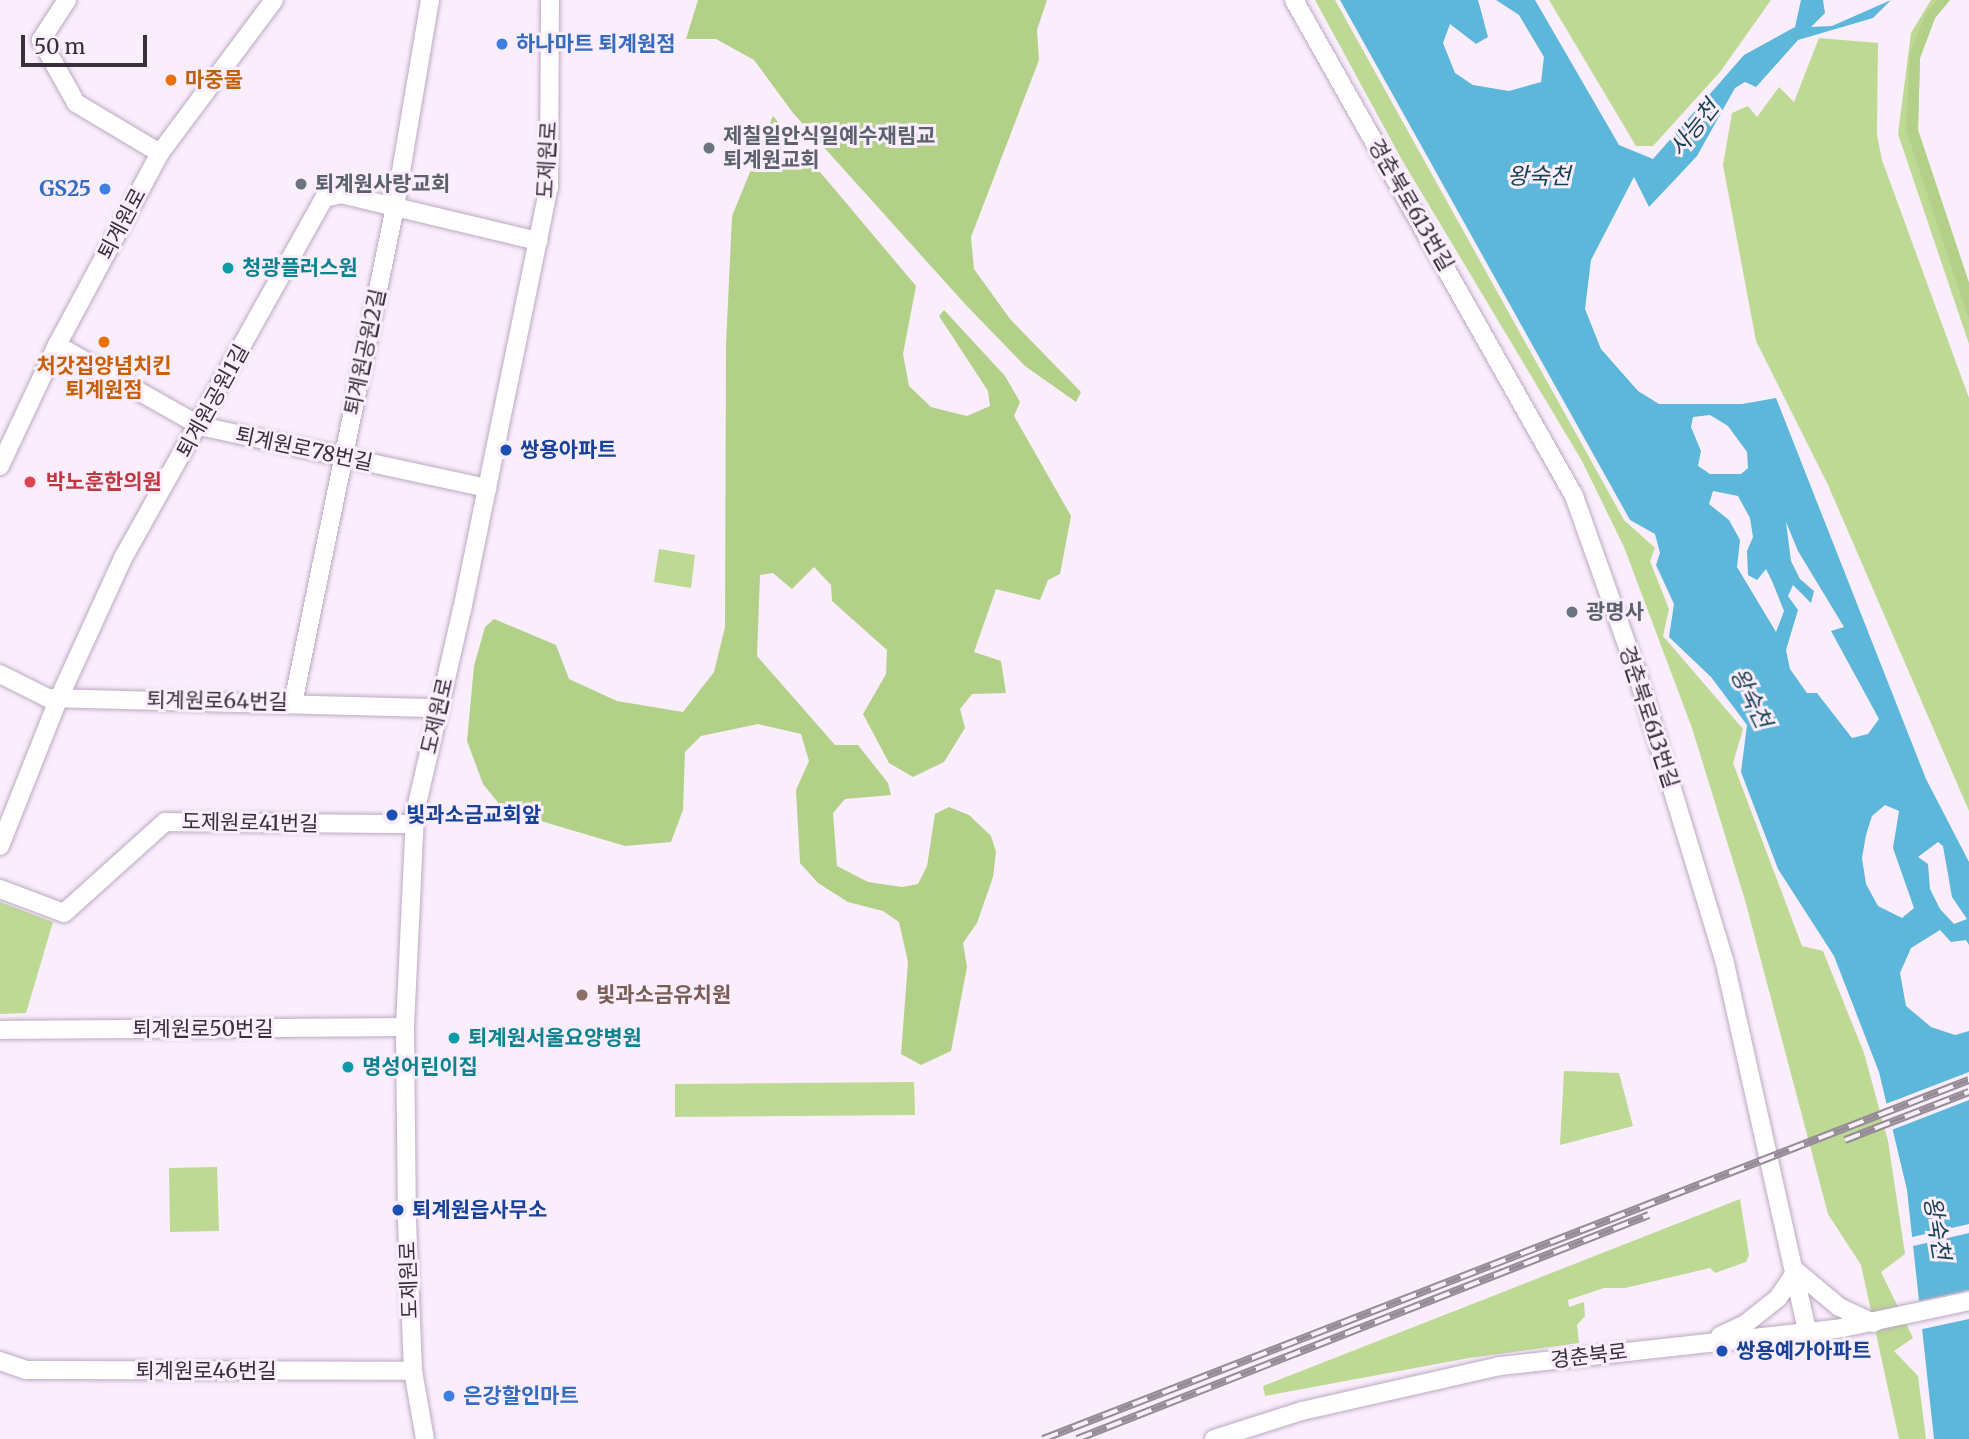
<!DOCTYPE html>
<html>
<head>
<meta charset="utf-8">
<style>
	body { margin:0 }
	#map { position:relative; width:1969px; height:1439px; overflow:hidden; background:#faeefd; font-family:Merriweather,"Noto Sans KR",serif }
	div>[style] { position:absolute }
	.green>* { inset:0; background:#bdd994 }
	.forest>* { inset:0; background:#b2d088 }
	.water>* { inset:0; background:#5cb7da }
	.pier>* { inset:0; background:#faeefd }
	.roads { filter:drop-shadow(0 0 2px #bca9c1) drop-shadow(0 0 2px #bca9c1) }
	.minor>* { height:18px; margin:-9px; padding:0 9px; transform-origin:9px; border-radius:9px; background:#fff }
	.rail>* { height:8px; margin-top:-4px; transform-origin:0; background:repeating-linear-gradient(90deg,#faeefd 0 16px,#958c98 0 32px); box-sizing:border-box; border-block:2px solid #958c98 }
	.dots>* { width:19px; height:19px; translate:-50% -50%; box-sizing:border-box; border:4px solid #faeefd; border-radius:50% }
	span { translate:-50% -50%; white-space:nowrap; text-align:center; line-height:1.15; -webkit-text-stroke:6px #faeefd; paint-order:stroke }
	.shop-label { font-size:21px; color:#366cbe; font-weight:700 }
	.left { translate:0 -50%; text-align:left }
	.right { translate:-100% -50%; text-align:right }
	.food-label { font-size:21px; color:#c56008; font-weight:700 }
	.worship-label { font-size:21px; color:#5b616d; font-weight:700 }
	.street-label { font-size:21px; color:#372f39 }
	.culture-label { font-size:21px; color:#0d838f; font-weight:700 }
	.transit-label { font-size:21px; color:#164399; font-weight:700 }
	.health-label { font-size:21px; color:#be3a42; font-weight:700 }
	.education-label { font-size:21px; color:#785e54; font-weight:700 }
	.water-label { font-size:23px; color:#194151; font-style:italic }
	.scale { position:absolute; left:21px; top:35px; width:126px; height:32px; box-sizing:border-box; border:4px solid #372f39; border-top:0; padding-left:9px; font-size:21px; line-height:24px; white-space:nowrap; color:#372f39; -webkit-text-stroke:5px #faeefd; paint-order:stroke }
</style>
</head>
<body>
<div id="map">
	<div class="green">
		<div style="clip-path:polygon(1315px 0,1335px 0,1624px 520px,1655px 548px,1650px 561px,1669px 609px,1663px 636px,1743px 729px,1733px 763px,1802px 946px,1823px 951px,1864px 1053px,1888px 1141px,1905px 1254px,1881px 1272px,1913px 1338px,1894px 1351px,1918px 1376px,1926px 1439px,1899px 1439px,1861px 1265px,1828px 1214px,1745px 900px,1692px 728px,1624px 547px,1582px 461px,1402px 160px)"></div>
		<div style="clip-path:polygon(1549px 0,1771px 0,1720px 72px,1653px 146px,1636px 146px)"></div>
		<div style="clip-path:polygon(1931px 0,1950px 0,1935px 18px,1920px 58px,1918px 130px,1969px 283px,1969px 344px,1898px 134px,1911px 33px)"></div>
		<div style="clip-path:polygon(1819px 38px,1878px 43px,1877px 135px,1882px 160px,1969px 398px,1969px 811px,1828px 485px,1756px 341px,1723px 165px,1732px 113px,1748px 106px,1757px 117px,1779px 87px,1794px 102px)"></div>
		<div style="clip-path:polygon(659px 549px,695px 555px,691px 588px,654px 582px)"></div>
		<div style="clip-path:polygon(0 902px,53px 922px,26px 1013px,0 1014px)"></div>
		<div style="clip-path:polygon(1564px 1071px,1619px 1073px,1633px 1126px,1560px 1145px)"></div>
		<div style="clip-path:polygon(914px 1082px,915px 1115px,675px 1117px,675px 1084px)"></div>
		<div style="clip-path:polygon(217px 1167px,219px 1231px,170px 1232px,169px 1168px)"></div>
		<div style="clip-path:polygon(1740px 1199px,1749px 1255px,1746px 1262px,1715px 1273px,1710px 1268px,1625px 1288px,1604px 1288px,1568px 1300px,1569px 1307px,1584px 1302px,1585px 1316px,1577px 1325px,1579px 1343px,1469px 1358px,1265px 1396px,1263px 1386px)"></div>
	</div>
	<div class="forest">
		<div style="clip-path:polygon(698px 0,1047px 0,1037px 30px,1039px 60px,971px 237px,974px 269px,1010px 319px,1081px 392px,1076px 402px,1025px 366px,965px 304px,793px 113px,754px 60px,716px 39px,686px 39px)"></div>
		<div style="clip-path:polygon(1937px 0,1950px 0,1935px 18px,1920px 58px,1918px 130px,1969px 283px,1969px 319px,1906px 130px,1910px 53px,1926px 13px)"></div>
		<div style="clip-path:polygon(773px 116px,916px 286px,903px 354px,909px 386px,931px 407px,967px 416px,990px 406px,988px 391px,939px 316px,944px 310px,1005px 376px,1020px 402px,1014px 416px,1071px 516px,1060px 574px,1048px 580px,1040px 600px,996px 589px,974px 652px,1001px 661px,1006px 693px,972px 694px,960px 709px,965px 728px,944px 762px,913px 777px,889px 763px,863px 714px,886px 674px,887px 650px,832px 601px,831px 585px,814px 567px,792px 589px,773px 573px,760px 575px,757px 656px,835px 745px,858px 745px,888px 783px,891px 795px,845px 799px,833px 813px,837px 866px,868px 882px,902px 887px,918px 884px,927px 866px,935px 814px,949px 807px,969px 815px,991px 836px,996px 852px,993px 877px,977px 923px,963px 943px,967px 967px,951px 1051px,921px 1065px,901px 1054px,908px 962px,899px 922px,883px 911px,848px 902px,818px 883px,800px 863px,796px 790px,809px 761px,801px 734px,758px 724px,701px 736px,685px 752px,683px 810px,671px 842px,625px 846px,504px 810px,483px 784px,467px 741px,474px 666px,485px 627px,494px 619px,556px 645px,569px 679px,617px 701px,683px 712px,714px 672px,725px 627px,726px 345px,732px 216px)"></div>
	</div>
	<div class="water">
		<div style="clip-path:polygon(evenodd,1340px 0,1478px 0,1488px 37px,1476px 44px,1450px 24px,1443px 43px,1455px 73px,1473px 85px,1509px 91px,1541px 82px,1544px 57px,1519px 15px,1496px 0,1535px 0,1619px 145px,1653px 159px,1744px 55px,1795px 27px,1801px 0,1823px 0,1825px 13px,1811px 27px,1832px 26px,1891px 0,1873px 18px,1798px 40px,1756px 87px,1745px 82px,1735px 88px,1697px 156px,1649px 207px,1634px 177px,1591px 260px,1585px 309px,1601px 349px,1638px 391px,1659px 404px,1742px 404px,1776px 398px,1926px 779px,1969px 862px,1969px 945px,1966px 940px,1951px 942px,1940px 930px,1911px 948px,1900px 973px,1906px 1006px,1931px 1027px,1955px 1035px,1969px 1031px,1969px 1439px,1934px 1439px,1907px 1190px,1879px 1072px,1834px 956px,1778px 869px,1741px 772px,1747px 725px,1711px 677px,1669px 637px,1674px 604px,1656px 565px,1660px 553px,1655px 534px,1630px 520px,1340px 0,1710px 415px,1728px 426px,1747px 452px,1748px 468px,1741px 474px,1710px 474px,1698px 466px,1701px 451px,1691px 427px,1693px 417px,1710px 415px,1340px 0,1713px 491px,1738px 496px,1750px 518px,1753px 537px,1747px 551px,1748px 575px,1757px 580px,1766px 569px,1772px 581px,1784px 611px,1776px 632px,1737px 567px,1740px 540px,1729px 520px,1709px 504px,1713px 491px,1340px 0,1786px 522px,1798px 551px,1844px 627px,1831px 631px,1879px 719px,1868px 734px,1852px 738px,1817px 693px,1807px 693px,1790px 669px,1786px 650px,1798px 610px,1788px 596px,1793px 585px,1811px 603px,1814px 591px,1800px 579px,1791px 561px,1786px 522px,1340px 0,1885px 805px,1899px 811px,1893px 848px,1914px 908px,1902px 918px,1878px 906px,1866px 884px,1862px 858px,1866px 835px,1872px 816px,1885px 805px,1340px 0,1938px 842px,1943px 846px,1952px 897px,1967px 919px,1954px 924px,1940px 909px,1930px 889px,1928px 864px,1918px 857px,1938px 842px)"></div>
	</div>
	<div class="pier">
		<div style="clip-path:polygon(1969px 1072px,1969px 1100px,1889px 1131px,1883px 1105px)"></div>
		<div style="clip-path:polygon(1969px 1224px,1969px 1233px,1909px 1247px,1908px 1238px)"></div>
		<div style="clip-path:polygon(1969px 1290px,1969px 1319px,1918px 1330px,1915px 1302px)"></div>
	</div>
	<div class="roads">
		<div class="minor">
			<div style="left:67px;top:0;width:48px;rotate:123deg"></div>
			<div style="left:41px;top:40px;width:72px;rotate:60.9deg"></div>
			<div style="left:76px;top:103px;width:98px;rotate:30.8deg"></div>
			<div style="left:1294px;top:0;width:570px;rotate:60.55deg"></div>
			<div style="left:1574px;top:496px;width:185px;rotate:70.4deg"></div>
			<div style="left:1636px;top:670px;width:302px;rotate:73.1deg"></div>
			<div style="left:1724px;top:959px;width:381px;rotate:77.4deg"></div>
			<div style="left:57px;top:345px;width:164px;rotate:29.5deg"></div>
			<div style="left:200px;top:426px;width:294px;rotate:12.2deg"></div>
			<div style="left:0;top:466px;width:134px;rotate:-64.8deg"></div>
			<div style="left:57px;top:345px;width:218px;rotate:-61.8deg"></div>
			<div style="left:160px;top:153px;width:191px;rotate:-53.3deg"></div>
			<div style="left:0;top:674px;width:54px;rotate:26.6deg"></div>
			<div style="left:48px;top:698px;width:391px;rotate:1.5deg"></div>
			<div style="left:293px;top:703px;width:506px;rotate:-78.38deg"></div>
			<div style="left:395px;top:207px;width:210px;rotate:-80.4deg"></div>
			<div style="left:0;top:846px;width:159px;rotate:-68.3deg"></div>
			<div style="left:59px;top:698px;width:154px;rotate:-65.4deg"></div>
			<div style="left:123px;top:558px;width:412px;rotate:-60.8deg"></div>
			<div style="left:324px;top:198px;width:17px;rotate:-13deg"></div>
			<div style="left:341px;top:194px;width:203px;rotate:13.4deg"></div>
			<div style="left:0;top:889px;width:68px;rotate:20.6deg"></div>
			<div style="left:64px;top:913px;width:136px;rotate:-42deg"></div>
			<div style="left:165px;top:822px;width:249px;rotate:0.5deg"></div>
			<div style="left:0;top:1030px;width:405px;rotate:-0.4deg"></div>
			<div style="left:1720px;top:1336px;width:26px;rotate:-25deg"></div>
			<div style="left:1744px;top:1325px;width:43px;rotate:-38.5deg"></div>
			<div style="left:1778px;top:1298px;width:32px;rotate:-56deg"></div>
			<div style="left:1796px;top:1271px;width:56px;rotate:39.9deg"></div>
			<div style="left:1839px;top:1307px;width:38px;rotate:25deg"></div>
			<div style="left:0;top:1361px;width:28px;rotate:19deg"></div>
			<div style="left:26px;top:1370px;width:387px;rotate:0.1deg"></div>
			<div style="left:425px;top:1439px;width:69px;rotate:-100deg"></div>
			<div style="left:413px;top:1371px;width:147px;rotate:-92.3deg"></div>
			<div style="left:407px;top:1224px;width:197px;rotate:-90.6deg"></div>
			<div style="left:405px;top:1027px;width:214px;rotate:-87.3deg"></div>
			<div style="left:415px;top:813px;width:208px;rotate:-77deg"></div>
			<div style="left:462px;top:610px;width:431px;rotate:-78.4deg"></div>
			<div style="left:549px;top:188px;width:188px;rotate:-89.7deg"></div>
			<div style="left:1214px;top:1439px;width:92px;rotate:-17.7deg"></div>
			<div style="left:1302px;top:1411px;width:203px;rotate:-12.8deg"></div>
			<div style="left:1500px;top:1366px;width:344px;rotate:-6.3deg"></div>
			<div style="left:1842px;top:1328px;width:130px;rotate:-12deg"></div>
		</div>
	</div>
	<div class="rail">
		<div style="left:1845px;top:1140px;width:133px;rotate:-21.2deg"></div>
		<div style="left:1043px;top:1439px;width:993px;rotate:-21.19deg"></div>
		<div style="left:1077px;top:1439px;width:614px;rotate:-21.39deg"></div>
	</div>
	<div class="dots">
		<div style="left:502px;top:44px;background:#3f7fe0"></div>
		<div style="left:171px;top:80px;background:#e8710a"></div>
		<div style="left:709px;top:148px;background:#6b7280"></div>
		<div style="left:301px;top:184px;background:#6b7280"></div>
		<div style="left:105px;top:189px;background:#3f7fe0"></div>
		<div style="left:228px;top:268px;background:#0f9aa8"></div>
		<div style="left:104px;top:342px;background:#e8710a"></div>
		<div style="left:506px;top:450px;background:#1a4fb4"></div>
		<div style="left:30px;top:482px;background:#e0444e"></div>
		<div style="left:1572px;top:612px;background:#6b7280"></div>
		<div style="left:392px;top:815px;background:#1a4fb4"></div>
		<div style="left:582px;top:995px;background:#8d6e63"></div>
		<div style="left:454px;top:1038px;background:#0f9aa8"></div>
		<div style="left:348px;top:1067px;background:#0f9aa8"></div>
		<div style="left:398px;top:1210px;background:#1a4fb4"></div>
		<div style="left:1722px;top:1351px;background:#1a4fb4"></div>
		<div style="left:449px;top:1396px;background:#3f7fe0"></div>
	</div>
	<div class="shop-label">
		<span class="left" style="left:516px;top:44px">하나마트 퇴계원점</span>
		<span class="right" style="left:91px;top:189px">GS25</span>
		<span class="left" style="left:463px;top:1396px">은강할인마트</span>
	</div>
	<div class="food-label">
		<span class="left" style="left:185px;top:80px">마중물</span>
		<span style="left:104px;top:378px">처갓집양념치킨<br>퇴계원점</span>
	</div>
	<div class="worship-label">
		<span class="left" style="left:723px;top:148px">제칠일안식일예수재림교<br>퇴계원교회</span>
		<span class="left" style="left:315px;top:184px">퇴계원사랑교회</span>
		<span class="left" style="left:1586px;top:612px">광명사</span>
	</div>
	<div class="street-label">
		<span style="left:547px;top:160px;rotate:-87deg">도제원로</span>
		<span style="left:1411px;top:205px;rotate:60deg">경춘북로613번길</span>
		<span style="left:122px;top:224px;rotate:-62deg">퇴계원로</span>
		<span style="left:365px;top:352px;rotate:-78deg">퇴계원공원2길</span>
		<span style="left:213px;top:401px;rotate:-61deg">퇴계원공원1길</span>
		<span style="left:304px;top:449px;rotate:12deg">퇴계원로78번길</span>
		<span style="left:217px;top:701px;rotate:1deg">퇴계원로64번길</span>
		<span style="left:437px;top:716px;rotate:-77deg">도제원로</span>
		<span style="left:1649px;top:717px;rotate:72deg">경춘북로613번길</span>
		<span style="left:250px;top:823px;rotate:1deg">도제원로41번길</span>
		<span style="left:203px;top:1029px">퇴계원로50번길</span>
		<span style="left:409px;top:1280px;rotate:-92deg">도제원로</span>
		<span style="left:1589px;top:1356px;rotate:-7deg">경춘북로</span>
		<span style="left:206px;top:1371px">퇴계원로46번길</span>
	</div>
	<div class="culture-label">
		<span class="left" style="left:242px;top:268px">청광플러스원</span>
		<span class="left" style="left:468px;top:1038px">퇴계원서울요양병원</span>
		<span class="left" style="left:362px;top:1067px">명성어린이집</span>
	</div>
	<div class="transit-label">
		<span class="left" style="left:520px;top:450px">쌍용아파트</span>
		<span class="left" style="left:406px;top:815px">빛과소금교회앞</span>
		<span class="left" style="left:412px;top:1210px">퇴계원읍사무소</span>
		<span class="left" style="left:1736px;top:1351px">쌍용예가아파트</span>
	</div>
	<div class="health-label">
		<span class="left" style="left:46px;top:482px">박노훈한의원</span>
	</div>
	<div class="education-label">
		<span class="left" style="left:596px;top:995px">빛과소금유치원</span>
	</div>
	<div class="water-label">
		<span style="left:1694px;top:128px;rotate:-52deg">사능천</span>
		<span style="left:1539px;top:176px">왕숙천</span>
		<span style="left:1751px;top:698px;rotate:64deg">왕숙천</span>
		<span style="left:1937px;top:1228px;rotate:81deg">왕숙천</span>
	</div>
	<div class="scale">50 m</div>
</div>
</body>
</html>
